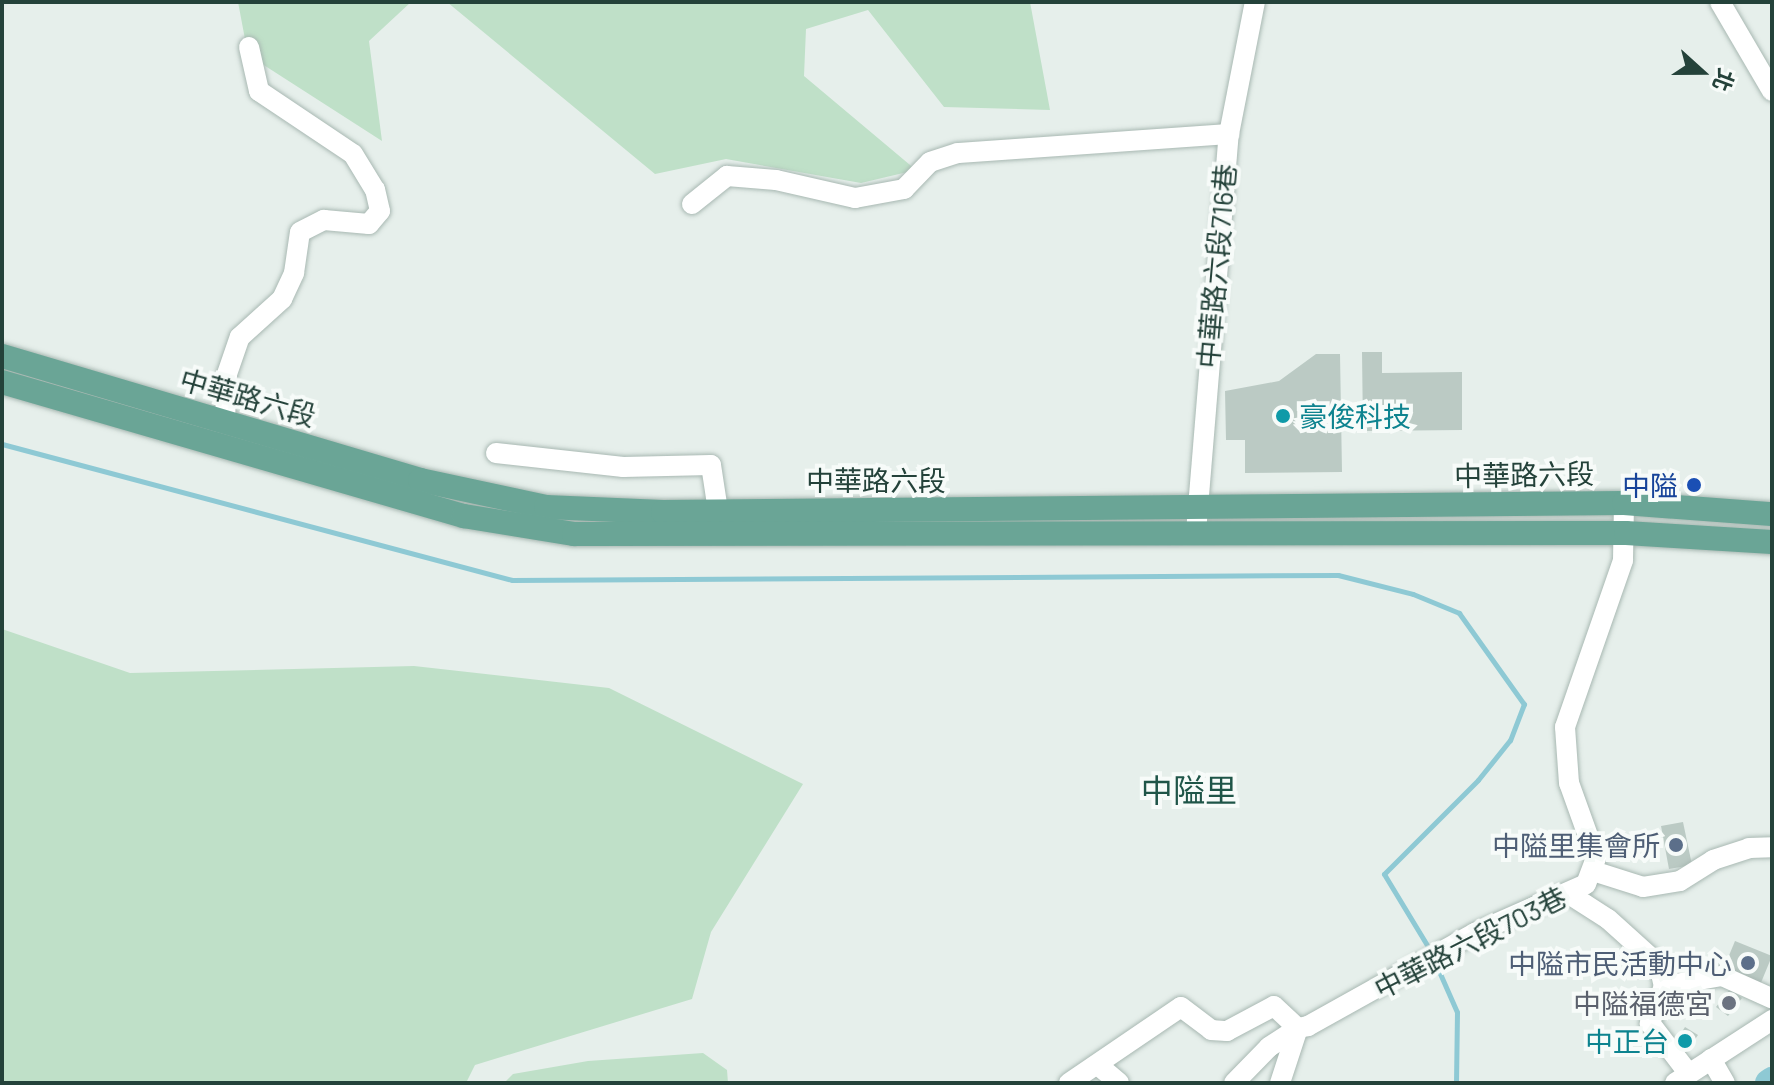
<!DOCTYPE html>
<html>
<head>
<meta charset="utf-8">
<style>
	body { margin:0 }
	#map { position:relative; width:1774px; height:1085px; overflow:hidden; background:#e6efeb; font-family:Barlow,"Noto Sans TC",sans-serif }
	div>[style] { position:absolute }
	.green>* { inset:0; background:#bfe0c8 }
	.stream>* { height:5px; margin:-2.5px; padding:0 2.5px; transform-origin:2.5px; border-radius:2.5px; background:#8ec9d4 }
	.river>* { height:28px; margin:-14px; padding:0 14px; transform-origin:14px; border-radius:14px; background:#8ec9d4 }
	.building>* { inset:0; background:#bbcac4 }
	.roads { filter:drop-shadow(0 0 2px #a8b8b2) drop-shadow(0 0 2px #a8b8b2) }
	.minor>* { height:20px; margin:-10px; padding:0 10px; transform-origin:10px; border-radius:10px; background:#fff }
	.major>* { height:24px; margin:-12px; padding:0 12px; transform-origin:12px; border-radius:12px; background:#6aa596 }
	.dots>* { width:22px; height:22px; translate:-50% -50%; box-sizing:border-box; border:4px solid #f7fbf9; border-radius:50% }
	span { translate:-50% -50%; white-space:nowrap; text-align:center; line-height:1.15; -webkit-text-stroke:8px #f7fbf9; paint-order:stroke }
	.street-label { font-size:28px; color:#24423a }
	.culture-label { font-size:28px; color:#0d838f }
	.left { translate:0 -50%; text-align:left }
	.right { translate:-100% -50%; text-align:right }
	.transit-label { font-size:28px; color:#164399 }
	.service-label { font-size:28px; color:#4e5e75 }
	.worship-label { font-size:28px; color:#5b616d }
	.quarter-label { font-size:32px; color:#1f5548 }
	.frame { position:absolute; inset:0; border:4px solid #24423a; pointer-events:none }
	.north { position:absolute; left:1662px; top:32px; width:80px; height:80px; -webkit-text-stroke:6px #f7fbf9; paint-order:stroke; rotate:111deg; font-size:22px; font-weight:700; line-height:32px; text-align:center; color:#24423a }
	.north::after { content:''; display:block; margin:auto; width:28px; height:36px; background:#24423a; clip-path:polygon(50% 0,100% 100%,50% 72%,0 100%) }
</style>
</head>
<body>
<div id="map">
	<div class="green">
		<div style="clip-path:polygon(238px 2px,411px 2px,369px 41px,382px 141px,248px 55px)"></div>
		<div style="clip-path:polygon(447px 2px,1030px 2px,1050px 110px,944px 107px,868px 10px,806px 29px,804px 76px,916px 170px,861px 183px,726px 159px,655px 174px)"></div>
		<div style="clip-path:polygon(2px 629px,130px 673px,414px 666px,609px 688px,803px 784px,711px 932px,692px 999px,475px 1065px,466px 1083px,2px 1083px)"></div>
		<div style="clip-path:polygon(703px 1053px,727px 1070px,728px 1083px,504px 1083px,513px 1074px,588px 1061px)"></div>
	</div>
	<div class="stream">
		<div style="left:2px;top:444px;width:528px;rotate:14.93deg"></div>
		<div style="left:512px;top:580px;width:826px;rotate:-0.35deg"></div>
		<div style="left:1338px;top:575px;width:77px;rotate:14.2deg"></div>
		<div style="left:1413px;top:594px;width:50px;rotate:22.4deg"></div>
		<div style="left:1459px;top:613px;width:112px;rotate:54.5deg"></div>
		<div style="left:1524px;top:704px;width:39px;rotate:111deg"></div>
		<div style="left:1510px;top:740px;width:51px;rotate:128.7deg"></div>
		<div style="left:1478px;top:780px;width:133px;rotate:135deg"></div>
		<div style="left:1384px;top:874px;width:83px;rotate:58.8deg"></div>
		<div style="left:1438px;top:969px;width:47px;rotate:66.2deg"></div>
		<div style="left:1457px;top:1012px;width:71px;rotate:90.8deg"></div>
	</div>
	<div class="river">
		<div style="left:1769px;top:1083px;width:4px;rotate:-34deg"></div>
	</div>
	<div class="building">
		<div style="clip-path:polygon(1362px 352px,1382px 352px,1382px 373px,1462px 372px,1462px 430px,1363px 431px)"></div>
		<div style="clip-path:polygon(1316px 354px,1340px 354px,1342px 472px,1245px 473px,1245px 440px,1226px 440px,1225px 391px,1279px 381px)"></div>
		<div style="clip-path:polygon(1683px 822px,1692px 865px,1669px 869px,1661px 826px)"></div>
		<div style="clip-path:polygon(1735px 941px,1772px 956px,1760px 985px,1723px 970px)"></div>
		<div style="clip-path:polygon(1730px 989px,1742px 998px,1728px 1016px,1716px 1007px)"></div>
		<div style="clip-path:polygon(1685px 1027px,1698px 1035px,1685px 1054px,1673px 1046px)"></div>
	</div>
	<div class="roads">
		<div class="minor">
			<div style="left:1720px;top:2px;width:103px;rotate:59.7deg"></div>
			<div style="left:692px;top:204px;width:45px;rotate:-38.7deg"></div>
			<div style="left:727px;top:176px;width:49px;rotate:4.7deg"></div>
			<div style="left:776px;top:180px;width:81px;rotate:12.8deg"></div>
			<div style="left:855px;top:198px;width:50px;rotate:-10.4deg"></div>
			<div style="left:904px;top:189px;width:37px;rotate:-46deg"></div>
			<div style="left:930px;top:162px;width:29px;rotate:-18deg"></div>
			<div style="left:958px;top:153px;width:272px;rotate:-4deg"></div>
			<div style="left:225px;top:420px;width:46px;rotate:-87.5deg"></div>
			<div style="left:227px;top:374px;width:39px;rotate:-71deg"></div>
			<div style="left:240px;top:337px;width:57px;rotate:-42.1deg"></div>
			<div style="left:282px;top:299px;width:29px;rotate:-65deg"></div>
			<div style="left:294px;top:273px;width:41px;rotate:-81.7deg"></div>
			<div style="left:300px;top:232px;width:27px;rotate:-27deg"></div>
			<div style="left:324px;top:220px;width:45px;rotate:5.1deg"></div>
			<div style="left:369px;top:224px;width:17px;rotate:-50deg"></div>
			<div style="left:380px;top:211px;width:22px;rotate:-103deg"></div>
			<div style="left:375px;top:190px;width:42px;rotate:-121.4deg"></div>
			<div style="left:353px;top:154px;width:113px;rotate:-146.2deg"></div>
			<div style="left:259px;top:91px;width:45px;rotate:-102.8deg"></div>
			<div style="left:496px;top:453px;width:128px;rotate:6.3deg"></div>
			<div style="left:623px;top:467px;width:88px;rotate:-1.3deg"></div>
			<div style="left:711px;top:465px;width:47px;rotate:81.3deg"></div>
			<div style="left:1196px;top:532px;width:399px;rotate:-85.3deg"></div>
			<div style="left:1229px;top:134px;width:135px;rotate:-78.9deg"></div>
			<div style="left:1593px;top:871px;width:52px;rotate:17.7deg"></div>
			<div style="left:1643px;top:887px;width:37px;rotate:-9deg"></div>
			<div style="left:1680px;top:881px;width:39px;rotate:-32deg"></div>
			<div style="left:1713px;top:860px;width:38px;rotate:-18deg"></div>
			<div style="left:1749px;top:848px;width:23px;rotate:-2deg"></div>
			<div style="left:1569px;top:894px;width:46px;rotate:32.7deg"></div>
			<div style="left:1608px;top:919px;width:69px;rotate:42deg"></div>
			<div style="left:1659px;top:965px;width:22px;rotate:77deg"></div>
			<div style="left:1664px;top:986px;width:40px;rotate:111deg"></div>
			<div style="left:1650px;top:1023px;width:64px;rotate:52.6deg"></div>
			<div style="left:1664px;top:986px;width:59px;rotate:-9.8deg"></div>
			<div style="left:1722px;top:976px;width:54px;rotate:24.2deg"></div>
			<div style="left:1711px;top:1059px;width:28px;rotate:60deg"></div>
			<div style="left:1099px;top:1066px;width:26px;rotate:40deg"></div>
			<div style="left:1069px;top:1083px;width:135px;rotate:-34.2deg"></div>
			<div style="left:1181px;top:1007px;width:38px;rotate:37deg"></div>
			<div style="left:1211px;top:1030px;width:16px;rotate:4deg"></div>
			<div style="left:1227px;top:1031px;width:53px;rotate:-28deg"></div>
			<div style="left:1274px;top:1006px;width:33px;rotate:43deg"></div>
			<div style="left:1298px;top:1028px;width:10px;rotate:-11deg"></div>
			<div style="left:1308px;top:1026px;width:191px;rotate:-29.1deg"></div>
			<div style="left:1475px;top:933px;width:121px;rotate:-23.8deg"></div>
			<div style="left:1586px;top:884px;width:28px;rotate:-69deg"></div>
			<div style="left:1596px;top:858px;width:80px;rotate:-109.8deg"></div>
			<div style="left:1569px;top:783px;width:56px;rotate:-94.1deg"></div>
			<div style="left:1565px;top:727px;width:177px;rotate:-70.8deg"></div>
			<div style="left:1623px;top:560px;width:57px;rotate:-89deg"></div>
			<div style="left:1234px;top:1083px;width:50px;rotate:-45.8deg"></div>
			<div style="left:1269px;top:1047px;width:35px;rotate:-33deg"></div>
			<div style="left:1280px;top:1083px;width:58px;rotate:-71.9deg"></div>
			<div style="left:1675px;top:1083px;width:116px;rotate:-33deg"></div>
		</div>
		<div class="major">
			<div style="left:2px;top:356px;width:436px;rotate:16.5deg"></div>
			<div style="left:420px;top:480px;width:129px;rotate:12.1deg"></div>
			<div style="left:546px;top:507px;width:117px;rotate:2.4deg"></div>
			<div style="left:663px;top:512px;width:961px;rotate:-0.54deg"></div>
			<div style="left:1624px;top:503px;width:148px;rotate:4.3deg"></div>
			<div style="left:2px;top:382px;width:481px;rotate:16.2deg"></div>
			<div style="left:464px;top:516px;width:111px;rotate:9.3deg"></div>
			<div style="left:574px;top:534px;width:1052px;rotate:-0.05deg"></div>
			<div style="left:1626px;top:533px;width:146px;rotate:3.5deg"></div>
		</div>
	</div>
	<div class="dots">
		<div style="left:1283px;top:416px;background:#0f9aa8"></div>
		<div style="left:1694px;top:485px;background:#1a4fb4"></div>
		<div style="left:1676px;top:845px;background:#5c6f8a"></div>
		<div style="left:1748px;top:963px;background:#5c6f8a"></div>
		<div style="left:1729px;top:1003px;background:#6b7280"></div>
		<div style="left:1685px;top:1041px;background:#0f9aa8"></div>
	</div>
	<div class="street-label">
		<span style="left:1216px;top:266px;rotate:-85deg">中華路六段716巷</span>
		<span style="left:248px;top:397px;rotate:16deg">中華路六段</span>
		<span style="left:1524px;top:474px;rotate:-1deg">中華路六段</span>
		<span style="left:876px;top:480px">中華路六段</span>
		<span style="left:1470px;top:942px;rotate:-27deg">中華路六段703巷</span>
	</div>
	<div class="culture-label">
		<span class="left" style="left:1299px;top:416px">豪俊科技</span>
		<span class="right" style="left:1669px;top:1041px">中正台</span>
	</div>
	<div class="transit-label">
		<span class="right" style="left:1678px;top:485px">中隘</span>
	</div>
	<div class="service-label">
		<span class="right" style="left:1660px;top:845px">中隘里集會所</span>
		<span class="right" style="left:1732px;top:963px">中隘市民活動中心</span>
	</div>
	<div class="worship-label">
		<span class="right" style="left:1713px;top:1003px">中隘福德宮</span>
	</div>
	<div class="quarter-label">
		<span style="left:1189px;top:789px">中隘里</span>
	</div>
	<div class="frame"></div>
	<div class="north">北</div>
</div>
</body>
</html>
